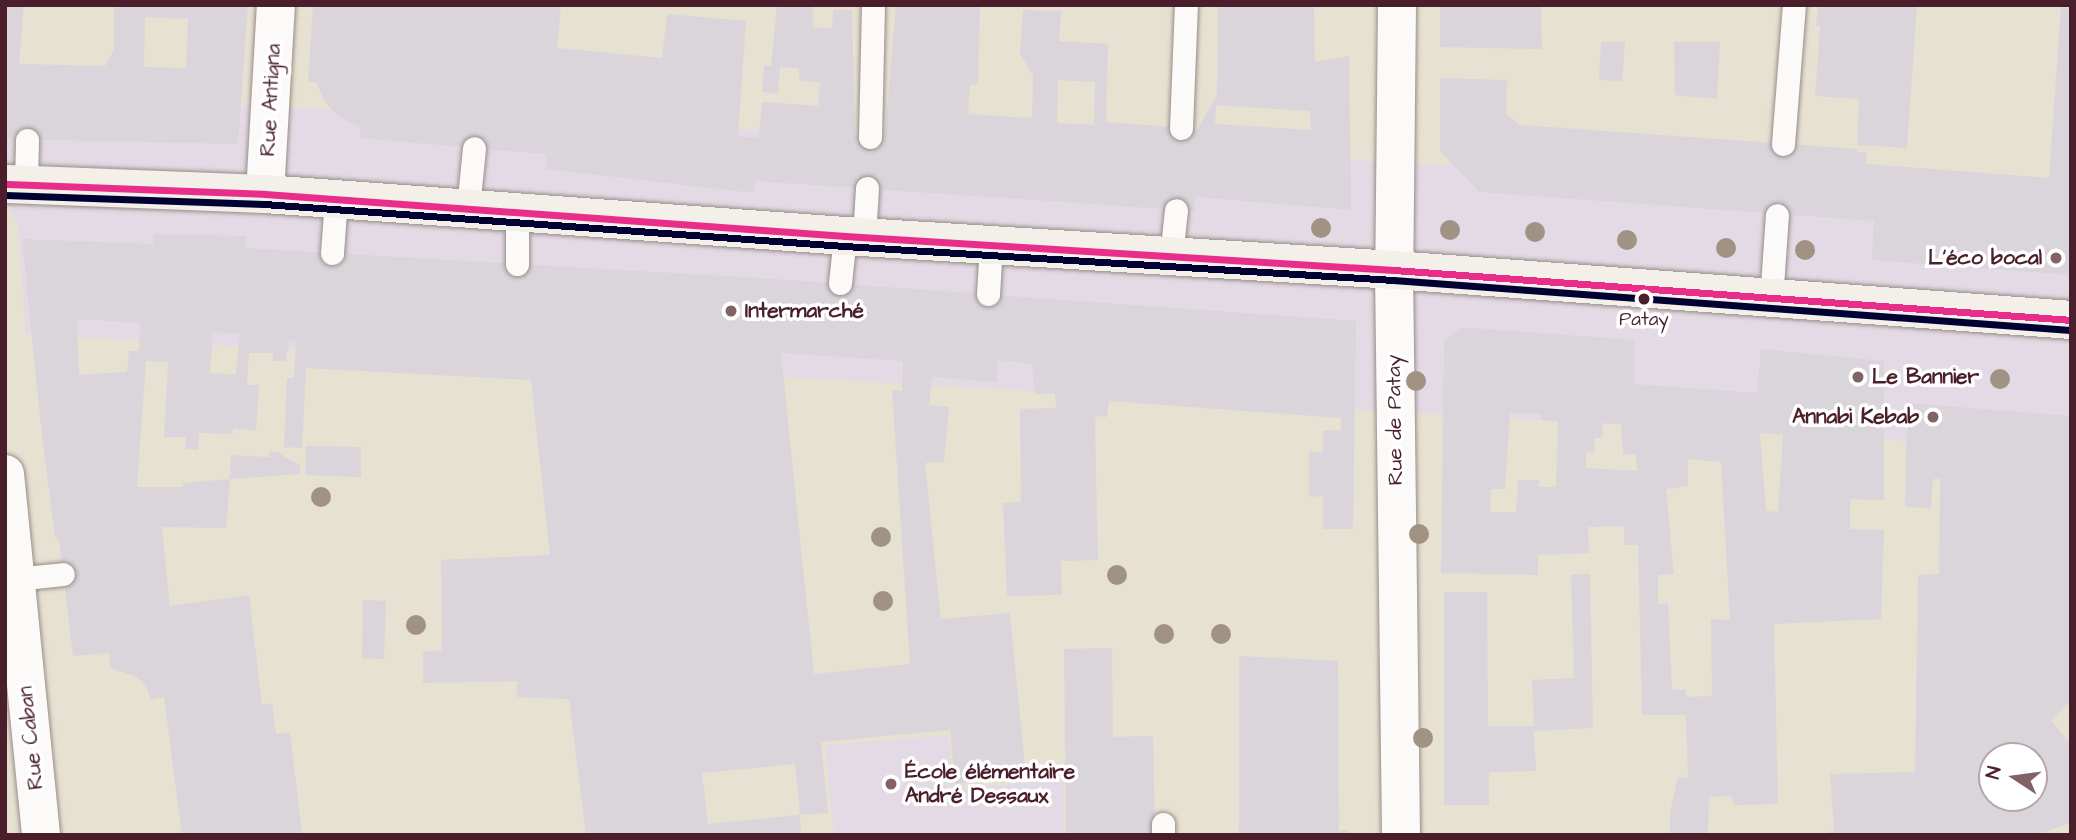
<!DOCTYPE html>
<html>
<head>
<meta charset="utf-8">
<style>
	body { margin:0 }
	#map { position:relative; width:2076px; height:840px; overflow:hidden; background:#e7e1d2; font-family:"Architects Daughter",sans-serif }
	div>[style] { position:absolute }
	.built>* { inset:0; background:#e3dae5 }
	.building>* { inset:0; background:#dad4db }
	.roads { filter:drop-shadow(0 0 2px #988d88) drop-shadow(0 0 2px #988d88) }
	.service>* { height:23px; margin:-11.5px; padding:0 11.5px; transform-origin:11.5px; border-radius:11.5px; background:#fbfaf8 }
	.minor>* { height:38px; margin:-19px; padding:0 19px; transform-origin:19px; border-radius:19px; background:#fbfaf8 }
	.secondary>* { height:38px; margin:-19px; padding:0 19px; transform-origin:19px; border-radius:19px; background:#f2f0e9 }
	.bus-1>* { height:7px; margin:-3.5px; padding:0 3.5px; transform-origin:3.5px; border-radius:3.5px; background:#e92d8b }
	.bus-2>* { height:7px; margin:-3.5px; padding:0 3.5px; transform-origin:3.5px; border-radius:3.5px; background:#003 }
	.trees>* { width:20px; height:20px; margin:-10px; border-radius:50%; background:#a09383 }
	.dots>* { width:19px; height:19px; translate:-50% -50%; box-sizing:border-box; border:4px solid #fff; border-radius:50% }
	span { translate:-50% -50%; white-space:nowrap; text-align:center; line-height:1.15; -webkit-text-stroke:7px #fff; paint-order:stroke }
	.bus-label { font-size:19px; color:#4a1f2b }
	.street-label { font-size:21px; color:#4a1f2b }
	.poi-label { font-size:21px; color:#4a1f2b; font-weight:700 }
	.right { translate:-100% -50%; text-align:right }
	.left { translate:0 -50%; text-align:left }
	.frame { position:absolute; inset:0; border:7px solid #4a1f2b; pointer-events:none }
	.north { position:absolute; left:1978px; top:742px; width:70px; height:70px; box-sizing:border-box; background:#fff; border:2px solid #b7a5aa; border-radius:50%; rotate:283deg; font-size:19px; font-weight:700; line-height:28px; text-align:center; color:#4a1f2b }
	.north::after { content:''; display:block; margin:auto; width:24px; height:32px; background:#816365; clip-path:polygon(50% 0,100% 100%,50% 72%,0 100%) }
</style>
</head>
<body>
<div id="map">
	<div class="built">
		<div style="clip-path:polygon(5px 93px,2071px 196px,2071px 450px,26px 334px,18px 226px,5px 198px)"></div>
		<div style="clip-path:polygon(948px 735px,954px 789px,1063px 779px,1064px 835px,834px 835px,825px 745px)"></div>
	</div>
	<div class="building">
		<div style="clip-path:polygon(evenodd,5px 5px,24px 5px,19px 64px,105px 66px,114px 50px,114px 5px,248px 5px,238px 144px,5px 139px,5px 5px,145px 17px,188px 19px,186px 68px,144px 67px,145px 17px)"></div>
		<div style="clip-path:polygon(evenodd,313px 5px,561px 5px,557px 48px,662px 58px,667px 14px,746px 21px,738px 136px,759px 138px,762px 102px,818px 106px,820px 83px,799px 80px,799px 68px,780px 67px,778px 94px,762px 92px,764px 66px,771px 66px,777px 5px,813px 5px,813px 27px,825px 28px,832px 28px,833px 10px,852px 10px,855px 136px,885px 137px,896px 5px,980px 7px,978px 84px,970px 85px,968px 114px,1032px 118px,1033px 75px,1020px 54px,1023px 10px,1061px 11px,1059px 41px,1108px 44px,1106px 122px,1198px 129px,1217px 94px,1218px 5px,1314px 5px,1315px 62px,1349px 56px,1351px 210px,1195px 197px,1194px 211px,755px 181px,754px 193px,546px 169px,546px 154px,359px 138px,360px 127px,338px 116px,324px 101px,317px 83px,308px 82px,313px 5px,1058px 80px,1095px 82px,1094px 125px,1057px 123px,1058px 80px,313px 5px,1216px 105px,1310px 111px,1311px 130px,1215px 124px,1216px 105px)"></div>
		<div style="clip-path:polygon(1440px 5px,1541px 5px,1542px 49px,1440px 47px)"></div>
		<div style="clip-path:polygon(1818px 5px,1917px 5px,1907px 148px,1857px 145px,1859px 99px,1815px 96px,1820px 26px,1816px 26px)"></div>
		<div style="clip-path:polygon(2061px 5px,2071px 5px,2071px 275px,1872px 260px,1874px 221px,1479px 192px,1440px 151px,1440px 78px,1507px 80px,1506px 114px,1520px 125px,1857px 149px,1857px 152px,1867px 153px,1866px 164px,2049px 178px)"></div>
		<div style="clip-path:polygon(1601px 42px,1625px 42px,1622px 81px,1599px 80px)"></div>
		<div style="clip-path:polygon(1674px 42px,1720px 42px,1717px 99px,1675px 95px)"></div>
		<div style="clip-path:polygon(evenodd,154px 234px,247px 236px,245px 248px,775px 279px,1356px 321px,1353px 529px,1323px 529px,1323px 496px,1309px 497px,1309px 452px,1323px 452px,1323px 431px,1341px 430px,1341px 418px,1109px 401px,1107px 417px,1096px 416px,1095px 423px,1098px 560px,1061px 561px,1062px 595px,1007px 596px,1003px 503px,1021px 502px,1020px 409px,1056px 408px,1055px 394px,1035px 394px,1032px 364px,998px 360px,997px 382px,932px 377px,929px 405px,949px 407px,944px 462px,925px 463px,941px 619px,1010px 613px,1026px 777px,955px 784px,950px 730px,821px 742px,828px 813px,800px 815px,795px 764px,702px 773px,708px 824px,800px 815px,801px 835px,586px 835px,569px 699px,517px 697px,517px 681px,423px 683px,423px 652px,442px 650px,441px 560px,550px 555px,531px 380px,306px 368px,302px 448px,284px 447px,287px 378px,294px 378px,296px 341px,289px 340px,286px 361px,273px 361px,273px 353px,249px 353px,247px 385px,259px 385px,256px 430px,233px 429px,233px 434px,199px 433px,198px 450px,185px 449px,186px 437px,164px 437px,168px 362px,146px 361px,137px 487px,183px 487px,183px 483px,230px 479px,226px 528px,162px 527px,170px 606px,249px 595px,262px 705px,272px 703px,276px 734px,290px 732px,302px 834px,182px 835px,164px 697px,150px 700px,147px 688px,137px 677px,111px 668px,109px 653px,73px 656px,59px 540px,55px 537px,42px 436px,22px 239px,153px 244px,154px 234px,77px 319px,140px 323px,139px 351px,129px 351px,127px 372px,79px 375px,77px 319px,154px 234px,213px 332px,240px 334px,236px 375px,210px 373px,213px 332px,154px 234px,781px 353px,903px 361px,902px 391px,892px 390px,910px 664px,814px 674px,781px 353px)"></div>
		<div style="clip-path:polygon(evenodd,1461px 327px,1634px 340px,1634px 384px,1757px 393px,1761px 349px,1884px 361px,1884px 500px,1850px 499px,1850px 529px,1884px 530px,1881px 619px,1774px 624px,1778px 804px,1733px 805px,1732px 796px,1709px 797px,1708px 835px,1670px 835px,1670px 812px,1678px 777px,1688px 778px,1686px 715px,1642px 715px,1638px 545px,1624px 545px,1624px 526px,1588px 527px,1589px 553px,1538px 555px,1538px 575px,1441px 573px,1444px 341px,1461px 327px,1510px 413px,1541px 414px,1541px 420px,1558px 421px,1556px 487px,1539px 487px,1539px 480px,1518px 480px,1516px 512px,1490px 512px,1491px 489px,1505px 489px,1510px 413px,1461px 327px,1603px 423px,1621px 424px,1623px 455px,1636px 454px,1637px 471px,1586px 468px,1586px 451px,1595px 452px,1594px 438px,1602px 438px,1603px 423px,1461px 327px,1760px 433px,1783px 435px,1778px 512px,1766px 511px,1760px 433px,1461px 327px,1688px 459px,1721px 462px,1730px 620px,1711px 619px,1712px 696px,1686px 697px,1686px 690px,1672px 690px,1668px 603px,1658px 604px,1658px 575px,1674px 574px,1666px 489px,1688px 486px,1688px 459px)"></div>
		<div style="clip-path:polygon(evenodd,1907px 403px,2071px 416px,2070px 701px,2051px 721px,2071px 744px,2071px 823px,2035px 835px,1821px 835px,1834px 830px,1830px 774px,1915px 772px,1918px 575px,1939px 574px,1940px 479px,1933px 479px,1931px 508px,1905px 507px,1907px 403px,1992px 756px,2034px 756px,2034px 798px,1992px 798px,1992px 756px)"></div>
		<div style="clip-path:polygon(306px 446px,361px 447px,361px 477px,305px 475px)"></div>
		<div style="clip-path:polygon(269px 452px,277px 452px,300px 466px,300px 474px,230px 479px,231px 455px,269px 457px)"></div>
		<div style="clip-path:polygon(1590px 574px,1593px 728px,1534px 731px,1536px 771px,1489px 772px,1489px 805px,1444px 805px,1444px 592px,1487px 592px,1488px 726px,1534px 726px,1532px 680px,1574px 678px,1571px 575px)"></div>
		<div style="clip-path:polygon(363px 600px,386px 601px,384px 659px,362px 658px)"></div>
		<div style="clip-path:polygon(1112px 648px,1113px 737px,1153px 736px,1155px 835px,1066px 835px,1064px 649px)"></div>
		<div style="clip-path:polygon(1239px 656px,1338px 661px,1339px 832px,1345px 830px,1354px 835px,1236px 835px,1239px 830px)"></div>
	</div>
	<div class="roads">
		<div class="service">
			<div style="left:1181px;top:128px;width:123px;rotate:-87.7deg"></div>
			<div style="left:870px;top:137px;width:132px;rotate:-88.7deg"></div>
			<div style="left:1783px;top:144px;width:139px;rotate:-85.5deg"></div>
			<div style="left:26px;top:184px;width:44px;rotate:-88.7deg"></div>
			<div style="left:468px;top:208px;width:60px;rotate:-84.3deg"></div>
			<div style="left:517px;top:212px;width:52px;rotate:90deg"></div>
			<div style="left:864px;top:237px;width:49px;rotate:-86.5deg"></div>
			<div style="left:332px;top:253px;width:54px;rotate:-85.8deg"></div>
			<div style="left:1171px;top:256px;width:46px;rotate:-83.8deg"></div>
			<div style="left:840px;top:283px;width:47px;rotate:-83.9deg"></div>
			<div style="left:988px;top:294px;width:49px;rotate:-86.5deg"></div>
			<div style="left:1771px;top:300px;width:85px;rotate:-86deg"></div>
			<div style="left:15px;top:579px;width:48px;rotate:-5.9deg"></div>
			<div style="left:1163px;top:835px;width:11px;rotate:-90deg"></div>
		</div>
		<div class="minor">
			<div style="left:1397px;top:5px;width:265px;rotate:90.6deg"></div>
			<div style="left:1394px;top:270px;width:565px;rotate:89.29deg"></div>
			<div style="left:265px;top:194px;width:189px;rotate:-86.7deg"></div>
			<div style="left:5px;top:474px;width:363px;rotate:84.3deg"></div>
		</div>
		<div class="secondary">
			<div style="left:5px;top:184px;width:260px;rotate:2.2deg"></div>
			<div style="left:265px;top:194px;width:582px;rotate:4.14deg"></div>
			<div style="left:845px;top:236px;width:550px;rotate:3.54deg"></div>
			<div style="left:1394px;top:270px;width:679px;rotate:4.22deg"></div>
		</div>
	</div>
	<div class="bus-1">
		<div style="left:5px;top:184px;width:260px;rotate:2.2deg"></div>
		<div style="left:265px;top:194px;width:582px;rotate:4.14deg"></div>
		<div style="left:845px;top:236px;width:550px;rotate:3.54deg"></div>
		<div style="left:1394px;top:270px;width:679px;rotate:4.22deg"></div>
	</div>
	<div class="bus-2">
		<div style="left:5px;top:195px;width:259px;rotate:2deg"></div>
		<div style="left:264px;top:204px;width:582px;rotate:4.14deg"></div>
		<div style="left:844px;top:246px;width:550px;rotate:3.54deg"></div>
		<div style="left:1393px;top:280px;width:679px;rotate:4.22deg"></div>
	</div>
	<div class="trees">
		<div style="left:1321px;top:228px"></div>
		<div style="left:1450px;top:230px"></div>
		<div style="left:1535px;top:232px"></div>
		<div style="left:1627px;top:240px"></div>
		<div style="left:1726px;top:248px"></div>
		<div style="left:1805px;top:250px"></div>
		<div style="left:2000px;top:379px"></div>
		<div style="left:1416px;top:381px"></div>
		<div style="left:321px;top:497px"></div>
		<div style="left:1419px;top:534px"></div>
		<div style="left:881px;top:537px"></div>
		<div style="left:1117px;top:575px"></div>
		<div style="left:883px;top:601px"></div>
		<div style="left:416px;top:625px"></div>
		<div style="left:1164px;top:634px"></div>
		<div style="left:1221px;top:634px"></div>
		<div style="left:1423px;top:738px"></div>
	</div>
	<div class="dots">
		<div style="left:2056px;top:258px;background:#816365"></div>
		<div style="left:1644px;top:299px;background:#4a1f2b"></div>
		<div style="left:731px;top:311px;background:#816365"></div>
		<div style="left:1858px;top:377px;background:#816365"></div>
		<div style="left:1933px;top:417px;background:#816365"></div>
		<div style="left:891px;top:784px;background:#816365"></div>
	</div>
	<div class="bus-label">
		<span style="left:1644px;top:320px">Patay</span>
	</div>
	<div class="street-label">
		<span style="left:271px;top:100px;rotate:-87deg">Rue Antigna</span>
		<span style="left:1395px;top:420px;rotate:-91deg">Rue de Patay</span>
		<span style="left:31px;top:738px;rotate:-96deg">Rue Caban</span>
	</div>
	<div class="poi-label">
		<span class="right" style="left:2042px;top:258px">L'éco bocal</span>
		<span class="left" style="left:745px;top:311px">Intermarché</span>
		<span class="left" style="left:1872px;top:377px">Le Bannier</span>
		<span class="right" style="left:1919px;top:417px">Annabi Kebab</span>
		<span class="left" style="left:905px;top:784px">École élémentaire<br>André Dessaux</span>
	</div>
	<div class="frame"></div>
	<div class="north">N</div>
</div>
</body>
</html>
